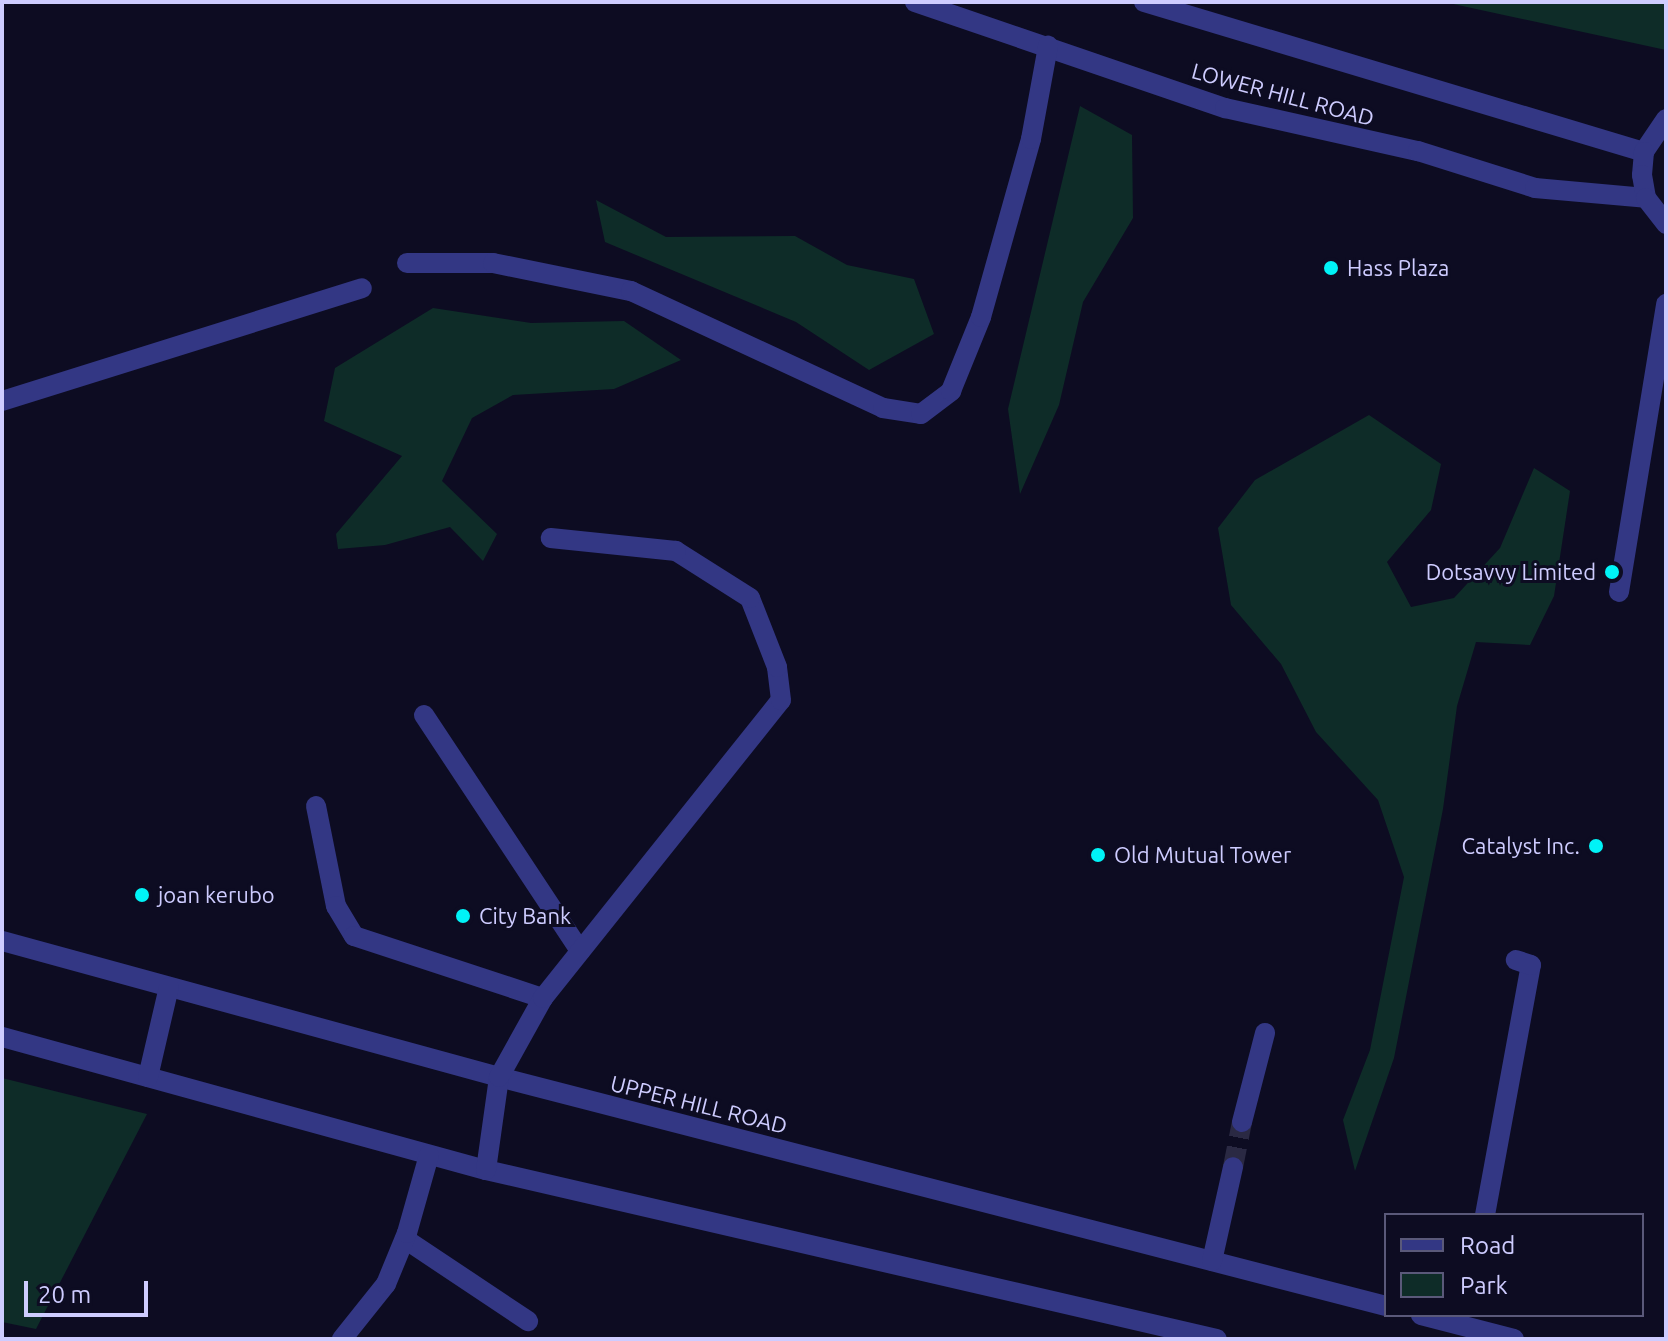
<!DOCTYPE html>
<html>
<head>
<meta charset="utf-8">
<style>
	body { margin:0 }
	#map { position:relative; width:1668px; height:1341px; overflow:hidden; background:#0d0c22; font-family:Ubuntu,sans-serif }
	div>[style] { position:absolute }
	.green>* { inset:0; background:#0e2c28 }
	.minor-tunnel>* { height:20px; margin-top:-10px; transform-origin:0; background:repeating-linear-gradient(90deg,#2a2943 0 20px,transparent 0 30px) }
	.minor>* { height:20px; margin:-10px; padding:0 10px; transform-origin:10px; border-radius:10px; background:#333784 }
	.dots>* { width:22px; height:22px; translate:-50% -50%; box-sizing:border-box; border:4px solid #0d0c22; border-radius:50% }
	span { translate:-50% -50%; white-space:nowrap; text-align:center; line-height:1.15; -webkit-text-stroke:6px #0d0c22; paint-order:stroke }
	.street-label { font-size:22px; color:#ceccff }
	.poi-label { font-size:22px; color:#ceccff }
	.left { translate:0 -50%; text-align:left }
	.right { translate:-100% -50%; text-align:right }
	.frame { position:absolute; inset:0; border:4px solid #ceccff; pointer-events:none }
	.legend { position:absolute; left:1384px; top:1213px; width:260px; height:104px; box-sizing:border-box; background:#0d0c22; border:2px solid #5a597a; margin:0; padding:10px 14px; list-style:none; font-size:24px; color:#ceccff }
	.legend li { display:flex; align-items:center; gap:16px; height:40px }
	.legend b { width:40px; border:2px solid #5a597a }
	.scale { position:absolute; left:24px; top:1281px; width:124px; height:36px; box-sizing:border-box; border:4px solid #ceccff; border-top:0; padding-left:10px; font-size:24px; line-height:28px; white-space:nowrap; color:#ceccff; -webkit-text-stroke:6px #0d0c22; paint-order:stroke }
</style>
</head>
<body>
<div id="map">
	<div class="green">
		<div style="clip-path:polygon(1444px 2px,1666px 2px,1666px 50px,1513px 17px)"></div>
		<div style="clip-path:polygon(1080px 106px,1132px 135px,1133px 218px,1083px 302px,1059px 405px,1020px 494px,1008px 409px)"></div>
		<div style="clip-path:polygon(596px 200px,666px 237px,795px 236px,847px 265px,914px 279px,934px 334px,869px 370px,796px 322px,605px 242px)"></div>
		<div style="clip-path:polygon(433px 308px,531px 323px,624px 321px,681px 360px,614px 389px,513px 395px,472px 418px,442px 481px,497px 534px,483px 561px,450px 527px,385px 545px,338px 549px,336px 534px,402px 456px,324px 421px,335px 368px)"></div>
		<div style="clip-path:polygon(1369px 415px,1441px 464px,1431px 510px,1387px 562px,1411px 607px,1454px 598px,1500px 548px,1534px 468px,1570px 491px,1554px 596px,1530px 645px,1476px 642px,1457px 706px,1443px 809px,1394px 1058px,1355px 1171px,1343px 1120px,1370px 1050px,1404px 877px,1378px 800px,1316px 732px,1281px 664px,1231px 605px,1218px 528px,1255px 480px)"></div>
		<div style="clip-path:polygon(2px 1078px,147px 1114px,36px 1329px,2px 1322px)"></div>
	</div>
	<div class="minor-tunnel">
		<div style="left:1233px;top:1167px;width:46px;rotate:-78.7deg"></div>
	</div>
	<div class="minor">
		<div style="left:915px;top:2px;width:328px;rotate:18.9deg"></div>
		<div style="left:1225px;top:108px;width:198px;rotate:12.6deg"></div>
		<div style="left:1418px;top:151px;width:123px;rotate:17.5deg"></div>
		<div style="left:1535px;top:188px;width:111px;rotate:5.1deg"></div>
		<div style="left:1144px;top:2px;width:522px;rotate:16.7deg"></div>
		<div style="left:1666px;top:119px;width:40px;rotate:124deg"></div>
		<div style="left:1644px;top:152px;width:23px;rotate:95deg"></div>
		<div style="left:1642px;top:175px;width:23px;rotate:80deg"></div>
		<div style="left:1646px;top:198px;width:33px;rotate:52deg"></div>
		<div style="left:407px;top:263px;width:86px"></div>
		<div style="left:493px;top:263px;width:141px;rotate:11.5deg"></div>
		<div style="left:631px;top:291px;width:278px;rotate:24.9deg"></div>
		<div style="left:883px;top:408px;width:38px;rotate:9deg"></div>
		<div style="left:921px;top:414px;width:38px;rotate:-37deg"></div>
		<div style="left:951px;top:391px;width:80px;rotate:-67.9deg"></div>
		<div style="left:981px;top:317px;width:185px;rotate:-74.3deg"></div>
		<div style="left:1031px;top:139px;width:95px;rotate:-79.6deg"></div>
		<div style="left:2px;top:401px;width:377px;rotate:-17.4deg"></div>
		<div style="left:1619px;top:592px;width:292px;rotate:-80.7deg"></div>
		<div style="left:424px;top:715px;width:283px;rotate:56.5deg"></div>
		<div style="left:316px;top:806px;width:102px;rotate:78.7deg"></div>
		<div style="left:336px;top:906px;width:35px;rotate:59deg"></div>
		<div style="left:354px;top:936px;width:199px;rotate:18.2deg"></div>
		<div style="left:2px;top:941px;width:515px;rotate:15.3deg"></div>
		<div style="left:499px;top:1077px;width:916px;rotate:14.48deg"></div>
		<div style="left:2px;top:1037px;width:502px;rotate:15.37deg"></div>
		<div style="left:486px;top:1170px;width:750px;rotate:13.02deg"></div>
		<div style="left:148px;top:1077px;width:92px;rotate:-76.9deg"></div>
		<div style="left:1242px;top:1122px;width:92px;rotate:-75.5deg"></div>
		<div style="left:486px;top:1170px;width:94px;rotate:-82deg"></div>
		<div style="left:499px;top:1077px;width:90px;rotate:-60.9deg"></div>
		<div style="left:543px;top:998px;width:381px;rotate:-51.4deg"></div>
		<div style="left:781px;top:700px;width:33px;rotate:-97deg"></div>
		<div style="left:777px;top:667px;width:74px;rotate:-111.4deg"></div>
		<div style="left:750px;top:598px;width:88px;rotate:-147.6deg"></div>
		<div style="left:676px;top:551px;width:126px;rotate:-174.1deg"></div>
		<div style="left:1485px;top:1215px;width:254px;rotate:-79.6deg"></div>
		<div style="left:1531px;top:965px;width:16px;rotate:-162deg"></div>
		<div style="left:405px;top:1239px;width:148px;rotate:33.7deg"></div>
		<div style="left:1212px;top:1261px;width:96px;rotate:-77.4deg"></div>
		<div style="left:1421px;top:1315px;width:96px;rotate:14.5deg"></div>
		<div style="left:342px;top:1339px;width:70px;rotate:-51.3deg"></div>
		<div style="left:386px;top:1284px;width:55px;rotate:-67.6deg"></div>
		<div style="left:407px;top:1233px;width:81px;rotate:-74.2deg"></div>
	</div>
	<div class="dots">
		<div style="left:1331px;top:268px;background:#00f3f7"></div>
		<div style="left:1612px;top:572px;background:#00f3f7"></div>
		<div style="left:1596px;top:846px;background:#00f3f7"></div>
		<div style="left:1098px;top:855px;background:#00f3f7"></div>
		<div style="left:142px;top:895px;background:#00f3f7"></div>
		<div style="left:463px;top:916px;background:#00f3f7"></div>
	</div>
	<div class="street-label">
		<span style="left:1283px;top:94px;rotate:15deg">LOWER HILL ROAD</span>
		<span style="left:699px;top:1104px;rotate:14deg">UPPER HILL ROAD</span>
	</div>
	<div class="poi-label">
		<span class="left" style="left:1347px;top:268px">Hass Plaza</span>
		<span class="right" style="left:1596px;top:572px">Dotsavvy Limited</span>
		<span class="right" style="left:1580px;top:846px">Catalyst Inc.</span>
		<span class="left" style="left:1114px;top:855px">Old Mutual Tower</span>
		<span class="left" style="left:158px;top:895px">joan kerubo</span>
		<span class="left" style="left:479px;top:916px">City Bank</span>
	</div>
	<div class="frame"></div>
	<ul class="legend">
	<li><b style="height:10px;background:#333784"></b>Road</li>
	<li><b style="height:22px;background:#0e2c28"></b>Park</li>
	</ul>
	<div class="scale">20 m</div>
</div>
</body>
</html>
